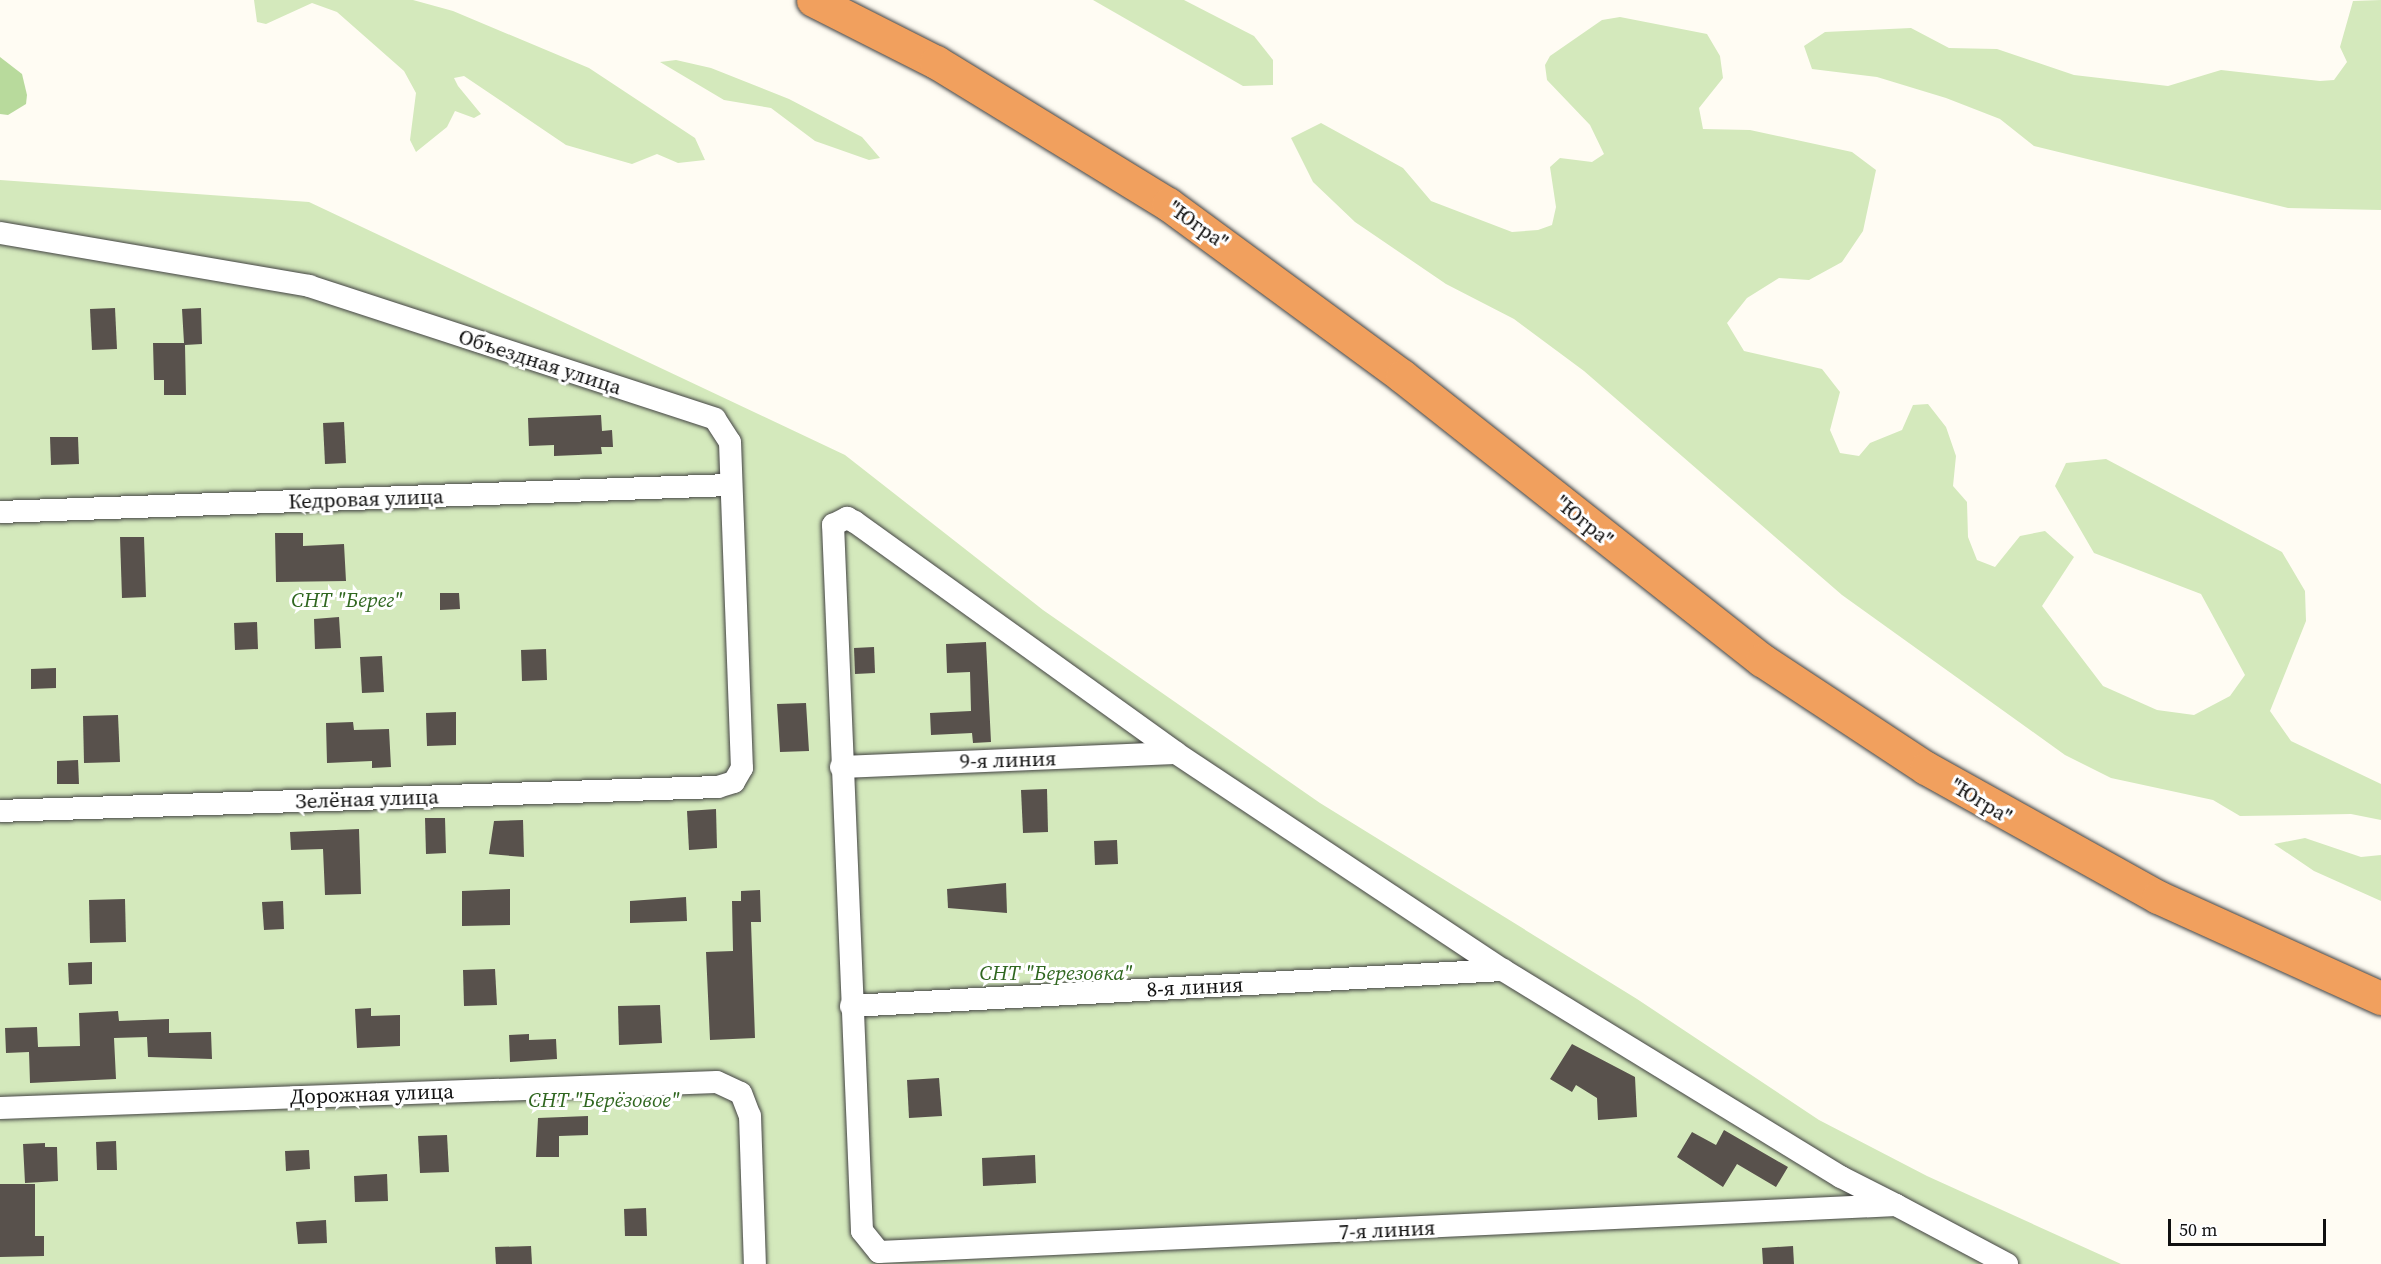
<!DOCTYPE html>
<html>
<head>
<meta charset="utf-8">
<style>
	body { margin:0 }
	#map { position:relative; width:2381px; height:1264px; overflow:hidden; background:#fffcf3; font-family:"Source Serif 4",serif }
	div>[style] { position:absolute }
	.green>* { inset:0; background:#d4e9bc }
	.forest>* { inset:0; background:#b8da9c }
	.building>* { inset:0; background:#58514c }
	.roads { filter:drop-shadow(0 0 2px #434343) drop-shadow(0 0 2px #434343) }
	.street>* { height:22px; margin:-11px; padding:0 11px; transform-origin:11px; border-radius:11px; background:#fff }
	.highway>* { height:33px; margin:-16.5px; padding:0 16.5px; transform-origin:16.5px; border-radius:16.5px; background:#f1a05e }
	span { translate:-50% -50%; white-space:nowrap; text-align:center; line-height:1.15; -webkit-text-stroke:6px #fff; paint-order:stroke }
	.street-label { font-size:21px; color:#101010 }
	.park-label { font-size:21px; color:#306720; font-style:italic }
	.scale { position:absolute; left:2168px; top:1219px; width:158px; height:27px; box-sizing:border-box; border:3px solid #101010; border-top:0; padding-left:8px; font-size:18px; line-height:21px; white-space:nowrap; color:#101010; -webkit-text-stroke:4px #fff; paint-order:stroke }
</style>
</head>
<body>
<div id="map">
	<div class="green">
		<div style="clip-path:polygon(254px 0,413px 0,453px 11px,589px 68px,695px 138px,705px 160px,678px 163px,657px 154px,632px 164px,566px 145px,464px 76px,454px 78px,458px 86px,481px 114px,474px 118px,455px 111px,447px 127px,416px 152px,410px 140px,416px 93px,404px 71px,337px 12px,312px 3px,266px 24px,257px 22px)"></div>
		<div style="clip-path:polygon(1093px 0,1184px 0,1254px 36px,1273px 60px,1273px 85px,1243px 86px)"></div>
		<div style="clip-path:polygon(2381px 0,2381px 210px,2288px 208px,2034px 146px,2000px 119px,1946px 98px,1877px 77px,1812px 69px,1804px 46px,1825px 32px,1911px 28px,1949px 48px,1997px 49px,2074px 75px,2168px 86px,2221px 70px,2320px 81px,2334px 80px,2347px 62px,2340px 47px,2353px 1px)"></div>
		<div style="clip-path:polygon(1620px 17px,1707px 34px,1720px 56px,1723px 78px,1699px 108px,1703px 129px,1750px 130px,1852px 152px,1876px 170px,1863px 231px,1842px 262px,1809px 280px,1779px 278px,1747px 298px,1727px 323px,1744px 351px,1822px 369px,1840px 392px,1830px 430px,1840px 453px,1859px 456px,1870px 443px,1902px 430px,1913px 405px,1928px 404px,1946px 427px,1956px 456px,1953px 486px,1967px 502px,1968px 537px,1977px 560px,1995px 567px,2020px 536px,2045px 531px,2074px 557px,2042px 606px,2103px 686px,2157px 710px,2194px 715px,2230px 696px,2245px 675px,2201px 594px,2094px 553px,2055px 486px,2066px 463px,2106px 459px,2282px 552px,2305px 591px,2306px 621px,2270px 711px,2291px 741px,2381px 784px,2381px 820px,2351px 814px,2240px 816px,2213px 800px,2111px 778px,2065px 755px,1842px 595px,1584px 371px,1514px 319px,1446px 284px,1355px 222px,1313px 182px,1291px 138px,1321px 123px,1403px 168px,1431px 201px,1512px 232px,1538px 230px,1552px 225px,1556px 207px,1550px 167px,1560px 158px,1592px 162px,1604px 154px,1590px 125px,1547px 80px,1545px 65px,1550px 56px,1602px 20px)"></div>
		<div style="clip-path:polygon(676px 60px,711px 68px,789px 99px,862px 137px,880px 158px,869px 160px,815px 141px,771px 108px,724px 100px,660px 62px)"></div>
		<div style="clip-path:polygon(0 180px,309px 202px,845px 455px,1043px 610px,1320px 803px,1637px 999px,1819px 1120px,1927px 1176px,2121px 1264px,0 1264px)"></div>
		<div style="clip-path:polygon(2305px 838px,2361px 857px,2381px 855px,2381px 901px,2314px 871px,2274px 844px)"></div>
	</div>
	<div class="forest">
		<div style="clip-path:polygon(0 57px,22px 74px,27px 95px,26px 104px,8px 115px,0 114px)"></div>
	</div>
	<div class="building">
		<div style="clip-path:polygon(115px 308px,117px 349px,92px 350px,90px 309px)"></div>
		<div style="clip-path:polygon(201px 308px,202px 344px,185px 345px,186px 395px,164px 395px,164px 380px,154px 380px,153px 343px,184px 343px,182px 309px)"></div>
		<div style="clip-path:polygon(601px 415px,602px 431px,612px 430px,613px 447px,601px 447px,602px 454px,554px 456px,554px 445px,529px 446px,528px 418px)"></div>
		<div style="clip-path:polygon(344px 422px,346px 463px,325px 464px,323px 423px)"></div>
		<div style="clip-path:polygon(50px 437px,78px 437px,79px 464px,51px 465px)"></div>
		<div style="clip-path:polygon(275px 533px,303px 533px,303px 546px,344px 544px,346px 581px,276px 582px)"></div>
		<div style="clip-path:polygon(120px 537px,144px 537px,146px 597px,122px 598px)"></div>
		<div style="clip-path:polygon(440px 593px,459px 593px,460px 609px,440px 610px)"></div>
		<div style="clip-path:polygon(339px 617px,341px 648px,315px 649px,314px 619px)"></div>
		<div style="clip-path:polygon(257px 622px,258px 649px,235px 650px,234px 623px)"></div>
		<div style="clip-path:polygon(986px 642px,991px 742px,973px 743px,972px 733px,931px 735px,930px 713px,971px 711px,970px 672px,947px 673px,946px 644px)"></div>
		<div style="clip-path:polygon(874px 647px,875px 673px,855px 674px,854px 648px)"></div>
		<div style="clip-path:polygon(546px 649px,547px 680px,522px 681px,521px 650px)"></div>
		<div style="clip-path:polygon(382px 656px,384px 692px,362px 693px,360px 657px)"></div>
		<div style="clip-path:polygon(56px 668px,56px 688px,31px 689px,31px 669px)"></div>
		<div style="clip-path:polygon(806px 703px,809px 751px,780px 752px,777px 704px)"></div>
		<div style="clip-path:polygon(456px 712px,456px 745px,427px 746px,426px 713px)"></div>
		<div style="clip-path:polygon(118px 715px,120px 762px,84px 763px,83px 716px)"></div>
		<div style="clip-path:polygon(353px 722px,354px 730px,389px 729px,391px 767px,372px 768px,372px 761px,327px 763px,326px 723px)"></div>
		<div style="clip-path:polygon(78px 760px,79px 784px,57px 784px,57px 761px)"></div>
		<div style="clip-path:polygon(1047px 789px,1048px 832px,1023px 833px,1021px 790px)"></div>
		<div style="clip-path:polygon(716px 809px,717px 848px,689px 850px,687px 811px)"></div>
		<div style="clip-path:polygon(425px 818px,445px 818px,446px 853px,426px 854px)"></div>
		<div style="clip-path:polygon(523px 820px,524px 857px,489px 854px,494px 821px)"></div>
		<div style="clip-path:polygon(359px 829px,361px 894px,325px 895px,323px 849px,291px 850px,290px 832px)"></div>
		<div style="clip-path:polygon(1117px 840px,1118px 864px,1095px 865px,1094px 841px)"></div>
		<div style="clip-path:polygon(1006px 883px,1007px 913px,948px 908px,947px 889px)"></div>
		<div style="clip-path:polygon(510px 889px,510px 925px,462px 926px,462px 891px)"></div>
		<div style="clip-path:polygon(760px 890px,761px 922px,751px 922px,755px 1038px,710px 1040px,706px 952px,733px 951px,732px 901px,741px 901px,741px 891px)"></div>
		<div style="clip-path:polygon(686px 897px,687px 921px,630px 923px,630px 901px)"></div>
		<div style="clip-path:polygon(125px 899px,126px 942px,90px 943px,89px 900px)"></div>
		<div style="clip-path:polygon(283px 901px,284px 929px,264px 930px,262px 902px)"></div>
		<div style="clip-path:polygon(92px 962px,92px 984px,69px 985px,68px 963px)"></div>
		<div style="clip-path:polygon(495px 969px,497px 1005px,464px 1006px,463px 970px)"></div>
		<div style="clip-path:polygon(660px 1005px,662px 1043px,619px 1045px,618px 1006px)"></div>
		<div style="clip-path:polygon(371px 1008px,371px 1016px,400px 1015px,400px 1046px,357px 1048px,355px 1009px)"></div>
		<div style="clip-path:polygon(118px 1011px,119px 1021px,169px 1019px,169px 1033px,211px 1032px,212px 1059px,148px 1057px,147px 1037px,114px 1038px,116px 1079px,30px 1083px,29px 1052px,6px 1053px,5px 1028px,37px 1027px,38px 1047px,80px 1046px,79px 1013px)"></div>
		<div style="clip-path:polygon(529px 1034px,529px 1040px,556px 1039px,557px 1059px,510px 1062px,509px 1035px)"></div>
		<div style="clip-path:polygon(1572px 1044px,1635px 1077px,1637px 1117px,1598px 1120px,1597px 1098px,1576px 1085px,1572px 1092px,1550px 1079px)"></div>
		<div style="clip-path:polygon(939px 1078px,942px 1116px,909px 1118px,907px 1080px)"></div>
		<div style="clip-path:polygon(588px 1116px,588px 1135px,559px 1136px,559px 1157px,536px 1157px,538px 1118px)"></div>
		<div style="clip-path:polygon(1724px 1130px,1788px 1167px,1776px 1187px,1737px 1164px,1723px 1187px,1677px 1157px,1692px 1132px,1716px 1145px)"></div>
		<div style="clip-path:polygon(447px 1135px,449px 1172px,420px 1173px,418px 1136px)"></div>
		<div style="clip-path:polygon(116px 1141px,117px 1170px,97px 1170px,96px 1142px)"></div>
		<div style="clip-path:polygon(45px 1143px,45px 1147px,57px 1147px,58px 1181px,25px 1183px,23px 1144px)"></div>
		<div style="clip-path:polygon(309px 1150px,310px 1169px,286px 1171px,285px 1151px)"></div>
		<div style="clip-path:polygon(1035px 1155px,1036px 1183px,983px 1186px,982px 1158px)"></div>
		<div style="clip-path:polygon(387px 1174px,388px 1201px,355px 1202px,354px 1176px)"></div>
		<div style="clip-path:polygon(0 1184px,35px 1184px,35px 1236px,44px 1236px,44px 1256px,0 1257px)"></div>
		<div style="clip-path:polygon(646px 1208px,647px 1236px,625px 1236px,624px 1209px)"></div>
		<div style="clip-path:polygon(326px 1220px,327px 1243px,298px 1244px,296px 1222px)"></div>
		<div style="clip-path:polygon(531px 1246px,532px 1264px,496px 1264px,495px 1247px)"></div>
		<div style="clip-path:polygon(1793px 1246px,1794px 1264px,1763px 1264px,1762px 1248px)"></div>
	</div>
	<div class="roads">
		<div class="street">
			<div style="left:0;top:233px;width:314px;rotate:9.7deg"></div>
			<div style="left:309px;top:286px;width:427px;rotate:18.1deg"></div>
			<div style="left:715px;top:419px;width:27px;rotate:57deg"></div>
			<div style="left:730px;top:442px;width:326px;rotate:87.9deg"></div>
			<div style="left:742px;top:768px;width:16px;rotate:120deg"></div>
			<div style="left:734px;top:782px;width:17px;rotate:163deg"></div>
			<div style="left:718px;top:787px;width:718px;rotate:178.09deg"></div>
			<div style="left:0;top:512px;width:731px;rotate:-2.12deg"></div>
			<div style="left:841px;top:767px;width:335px;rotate:-2.4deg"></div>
			<div style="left:851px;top:1006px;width:653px;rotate:-3.16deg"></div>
			<div style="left:0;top:1108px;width:717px;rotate:-2.08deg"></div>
			<div style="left:717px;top:1082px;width:26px;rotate:25deg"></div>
			<div style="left:741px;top:1093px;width:25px;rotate:69deg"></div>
			<div style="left:750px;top:1116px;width:148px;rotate:88.1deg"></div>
			<div style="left:1896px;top:1205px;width:1018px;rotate:177.35deg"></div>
			<div style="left:879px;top:1252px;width:27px;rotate:-129deg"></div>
			<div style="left:862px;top:1231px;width:707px;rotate:-92.35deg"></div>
			<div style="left:833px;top:525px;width:16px;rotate:-27deg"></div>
			<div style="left:847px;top:518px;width:9px;rotate:27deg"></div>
			<div style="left:855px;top:522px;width:395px;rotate:35.7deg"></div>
			<div style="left:1176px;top:753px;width:392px;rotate:33.6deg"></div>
			<div style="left:1503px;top:970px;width:396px;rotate:31.5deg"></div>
			<div style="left:1841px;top:1177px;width:62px;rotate:27deg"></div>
			<div style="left:1896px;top:1205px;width:126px;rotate:28deg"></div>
		</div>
		<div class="highway">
			<div style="left:813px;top:0;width:138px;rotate:26.8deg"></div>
			<div style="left:936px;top:62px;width:272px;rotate:31.5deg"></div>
			<div style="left:1168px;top:204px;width:290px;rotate:36.3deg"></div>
			<div style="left:1402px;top:376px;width:459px;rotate:38.3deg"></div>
			<div style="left:1762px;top:660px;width:196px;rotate:33.4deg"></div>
			<div style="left:1926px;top:768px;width:265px;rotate:29.1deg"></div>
			<div style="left:2158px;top:897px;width:245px;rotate:24.4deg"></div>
		</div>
	</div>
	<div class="street-label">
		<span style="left:1198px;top:225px;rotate:35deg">"Югра"</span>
		<span style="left:540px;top:362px;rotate:18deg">Объездная улица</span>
		<span style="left:366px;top:499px;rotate:-2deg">Кедровая улица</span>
		<span style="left:1584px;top:521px;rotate:39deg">"Югра"</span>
		<span style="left:1008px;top:760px;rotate:-2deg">9-я линия</span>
		<span style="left:367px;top:799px;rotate:-2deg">Зелёная улица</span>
		<span style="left:1981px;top:801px;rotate:31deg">"Югра"</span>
		<span style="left:1195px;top:987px;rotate:-3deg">8-я линия</span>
		<span style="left:372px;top:1094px;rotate:-2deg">Дорожная улица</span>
		<span style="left:1387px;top:1230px;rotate:-3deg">7-я линия</span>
	</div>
	<div class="park-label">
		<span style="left:347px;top:600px">СНТ "Берег"</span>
		<span style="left:1056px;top:973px">СНТ "Березовка"</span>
		<span style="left:604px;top:1100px">СНТ "Берёзовое"</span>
	</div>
	<div class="scale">50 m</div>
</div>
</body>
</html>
